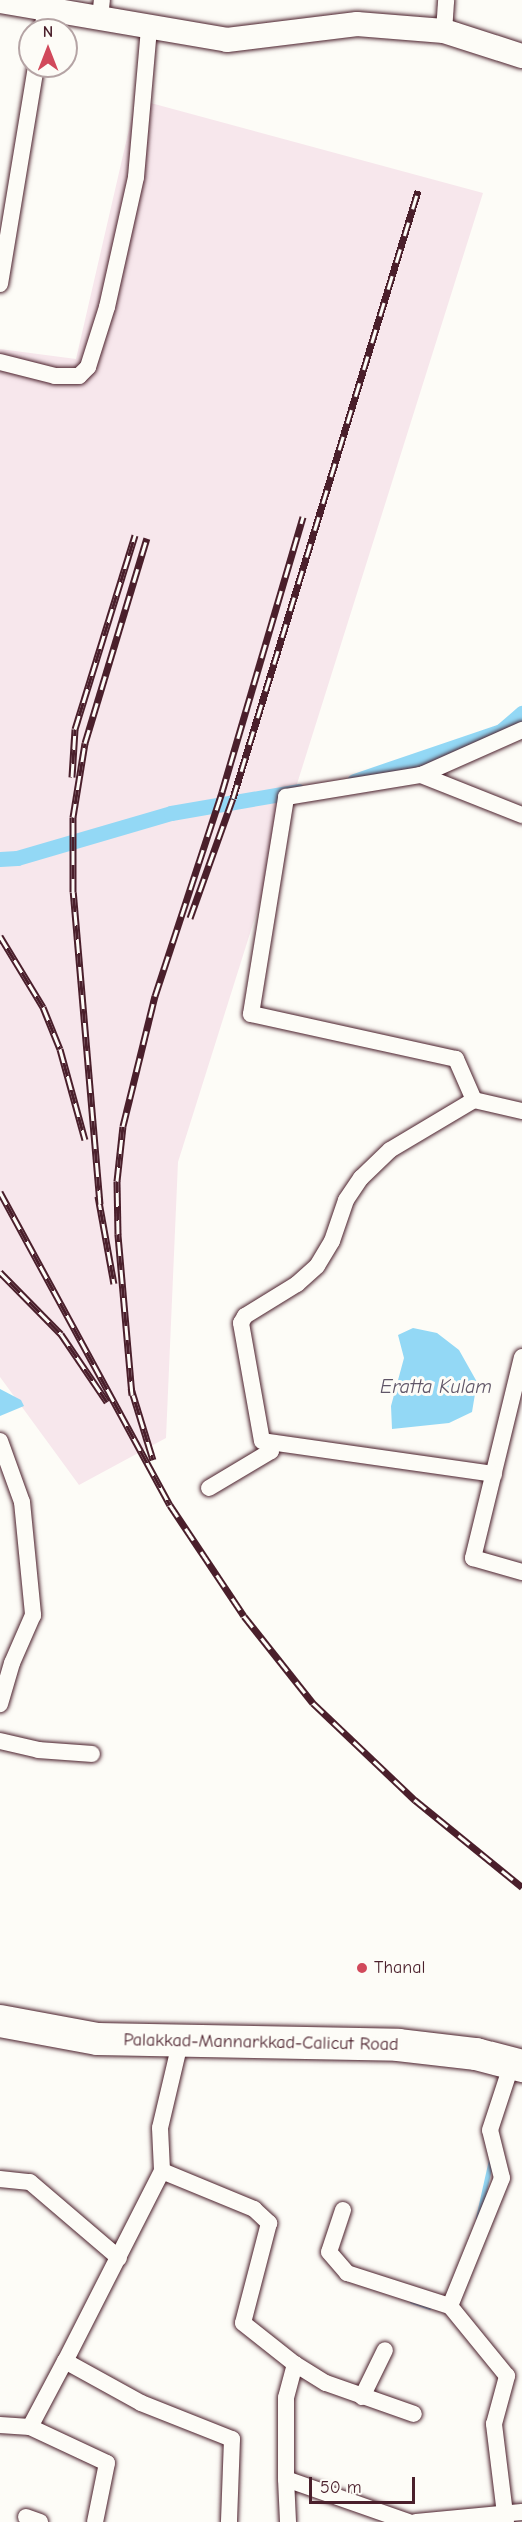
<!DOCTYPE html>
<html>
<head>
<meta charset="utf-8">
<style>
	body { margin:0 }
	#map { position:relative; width:522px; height:2522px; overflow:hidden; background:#fdfcf7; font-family:"Comic Neue",sans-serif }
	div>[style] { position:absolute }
	.built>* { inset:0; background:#f7e7ec }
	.water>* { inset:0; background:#93d8f5 }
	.stream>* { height:4.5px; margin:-2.25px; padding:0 2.25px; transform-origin:2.25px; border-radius:2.25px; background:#93d8f5 }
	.canal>* { height:15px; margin:-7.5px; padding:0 7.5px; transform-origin:7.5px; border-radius:7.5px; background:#93d8f5 }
	.roads { filter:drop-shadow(0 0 2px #4a1f2b) drop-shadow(0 0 2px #4a1f2b) }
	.street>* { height:16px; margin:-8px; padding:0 8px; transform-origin:8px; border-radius:8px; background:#fdfcf7 }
	.secondary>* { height:24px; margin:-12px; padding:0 12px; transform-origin:12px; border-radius:12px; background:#fdfcf7 }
	.highway>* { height:32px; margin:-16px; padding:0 16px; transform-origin:16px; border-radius:16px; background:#fdfcf7 }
	.rail>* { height:7px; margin-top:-3.5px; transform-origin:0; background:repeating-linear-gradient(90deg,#fdfcf7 0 14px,#4a1f2b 0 28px); box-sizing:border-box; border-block:2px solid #4a1f2b }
	.dots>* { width:16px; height:16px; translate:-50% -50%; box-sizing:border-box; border:3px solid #fdfcf7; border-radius:50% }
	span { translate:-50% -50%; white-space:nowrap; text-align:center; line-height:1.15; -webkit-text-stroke:6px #fdfcf7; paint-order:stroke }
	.poi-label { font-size:18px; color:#4a1f2b }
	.left { translate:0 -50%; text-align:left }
	.street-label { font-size:18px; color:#4a1f2b }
	.water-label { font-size:20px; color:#605668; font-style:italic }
	.north { position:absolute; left:18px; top:18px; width:60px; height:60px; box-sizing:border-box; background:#fdfcf7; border:2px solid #b5a4a5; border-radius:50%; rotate:0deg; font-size:16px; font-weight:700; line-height:24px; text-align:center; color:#4a1f2b }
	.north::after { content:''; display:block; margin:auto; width:21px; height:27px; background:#d1495b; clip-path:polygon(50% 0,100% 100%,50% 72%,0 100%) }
	.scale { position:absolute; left:309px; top:2477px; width:106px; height:27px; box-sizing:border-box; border:3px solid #4a1f2b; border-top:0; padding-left:8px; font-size:18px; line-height:21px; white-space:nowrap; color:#4a1f2b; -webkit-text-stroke:4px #fdfcf7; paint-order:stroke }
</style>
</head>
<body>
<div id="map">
	<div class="built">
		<div style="clip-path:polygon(136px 99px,483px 193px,178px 1162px,166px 1438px,79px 1485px,0 1377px,0 349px,76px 359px)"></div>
	</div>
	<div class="water">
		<div style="clip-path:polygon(413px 1328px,437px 1333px,459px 1350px,477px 1382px,472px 1412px,449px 1423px,392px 1429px,391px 1406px,404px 1358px,398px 1335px)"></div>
		<div style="clip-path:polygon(0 1389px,21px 1400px,24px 1406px,0 1416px)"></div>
	</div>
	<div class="stream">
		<div style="left:478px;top:2218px;width:59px;rotate:-77.4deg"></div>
		<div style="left:412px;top:2301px;width:18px;rotate:19deg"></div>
	</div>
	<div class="canal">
		<div style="left:354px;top:781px;width:155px;rotate:-18.8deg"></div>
		<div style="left:501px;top:731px;width:28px;rotate:-41deg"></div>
		<div style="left:0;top:859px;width:17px;rotate:-3deg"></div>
		<div style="left:17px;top:858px;width:160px;rotate:-16.3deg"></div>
		<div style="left:171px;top:813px;width:129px;rotate:-9.8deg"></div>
	</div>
	<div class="roads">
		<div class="street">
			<div style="left:100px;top:18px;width:18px;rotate:-84deg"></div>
			<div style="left:42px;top:30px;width:21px;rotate:-79deg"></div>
			<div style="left:444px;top:31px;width:31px;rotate:-86deg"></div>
			<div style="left:0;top:284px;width:221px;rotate:-80.6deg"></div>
			<div style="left:0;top:362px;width:57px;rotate:14.3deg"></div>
			<div style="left:55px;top:376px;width:24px"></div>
			<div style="left:79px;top:376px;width:13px;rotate:-45deg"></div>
			<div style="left:88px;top:367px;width:63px;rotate:-72.4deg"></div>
			<div style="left:107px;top:307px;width:133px;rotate:-77.4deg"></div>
			<div style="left:136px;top:177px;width:151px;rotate:-85deg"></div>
			<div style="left:421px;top:775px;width:109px;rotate:21.6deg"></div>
			<div style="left:474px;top:1100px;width:45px;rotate:-113.7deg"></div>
			<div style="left:456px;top:1059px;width:210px;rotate:-167.6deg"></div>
			<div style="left:251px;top:1014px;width:220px;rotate:-80.8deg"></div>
			<div style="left:286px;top:797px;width:137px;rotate:-9.3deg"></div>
			<div style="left:421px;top:775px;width:111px;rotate:-24deg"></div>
			<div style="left:522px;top:1357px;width:207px;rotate:103.7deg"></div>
			<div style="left:473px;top:1558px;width:51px;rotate:15.9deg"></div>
			<div style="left:0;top:1441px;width:65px;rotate:70.2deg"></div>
			<div style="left:22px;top:1502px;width:114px;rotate:84.4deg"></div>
			<div style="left:33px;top:1615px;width:52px;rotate:113.6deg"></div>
			<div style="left:12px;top:1663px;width:43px;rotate:106.3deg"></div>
			<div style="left:494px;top:1474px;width:234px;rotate:-171.9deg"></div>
			<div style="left:262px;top:1441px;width:120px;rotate:-100.1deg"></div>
			<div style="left:241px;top:1323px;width:8px;rotate:-60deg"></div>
			<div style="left:245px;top:1316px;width:61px;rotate:-31.6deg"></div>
			<div style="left:297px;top:1284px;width:27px;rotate:-42deg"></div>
			<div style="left:317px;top:1266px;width:29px;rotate:-59deg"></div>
			<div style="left:332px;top:1241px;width:43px;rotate:-71.1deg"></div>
			<div style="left:346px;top:1200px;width:27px;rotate:-56deg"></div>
			<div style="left:361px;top:1178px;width:40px;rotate:-44deg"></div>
			<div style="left:390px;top:1150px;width:98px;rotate:-30.8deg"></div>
			<div style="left:474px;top:1100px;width:49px;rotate:12.9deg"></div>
			<div style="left:209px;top:1488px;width:72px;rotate:-30.8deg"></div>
			<div style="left:271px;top:1451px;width:9px;rotate:-117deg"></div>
			<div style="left:0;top:1741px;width:40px;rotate:13deg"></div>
			<div style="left:39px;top:1750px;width:53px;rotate:4.3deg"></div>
			<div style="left:181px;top:2039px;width:91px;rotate:103.3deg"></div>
			<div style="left:160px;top:2128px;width:43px;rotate:87.3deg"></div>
			<div style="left:162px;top:2171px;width:100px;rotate:22.4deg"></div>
			<div style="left:254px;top:2209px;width:21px;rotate:43deg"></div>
			<div style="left:269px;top:2223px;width:103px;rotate:104.6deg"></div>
			<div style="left:243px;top:2323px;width:66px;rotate:38.3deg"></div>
			<div style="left:295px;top:2364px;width:35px;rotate:105deg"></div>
			<div style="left:286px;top:2398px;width:81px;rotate:90deg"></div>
			<div style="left:286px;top:2479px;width:130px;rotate:19.3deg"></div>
			<div style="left:162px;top:2171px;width:213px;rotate:117deg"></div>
			<div style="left:65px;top:2361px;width:87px;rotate:28.9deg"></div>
			<div style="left:141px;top:2403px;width:98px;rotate:21.6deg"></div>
			<div style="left:232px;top:2439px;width:83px;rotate:92.1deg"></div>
			<div style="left:0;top:2179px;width:30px;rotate:6deg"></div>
			<div style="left:30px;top:2182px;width:117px;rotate:40.5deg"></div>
			<div style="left:343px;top:2210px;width:44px;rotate:108.4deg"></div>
			<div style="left:329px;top:2252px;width:28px;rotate:49deg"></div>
			<div style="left:347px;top:2273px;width:108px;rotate:17.8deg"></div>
			<div style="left:295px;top:2364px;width:36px;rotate:32deg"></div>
			<div style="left:326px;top:2383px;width:93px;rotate:19.4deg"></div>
			<div style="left:362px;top:2397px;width:52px;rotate:-63.9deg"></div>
			<div style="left:0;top:2425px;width:30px;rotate:4deg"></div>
			<div style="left:30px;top:2427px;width:75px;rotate:-62.1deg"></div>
			<div style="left:30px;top:2427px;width:85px;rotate:25.1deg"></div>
			<div style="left:107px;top:2463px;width:60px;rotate:101.5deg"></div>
			<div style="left:286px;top:2479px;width:43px;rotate:87.3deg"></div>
			<div style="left:26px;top:2517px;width:15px;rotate:20deg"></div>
			<div style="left:416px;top:2522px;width:106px;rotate:-5.4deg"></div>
			<div style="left:506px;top:2522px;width:99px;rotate:-97deg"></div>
			<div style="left:494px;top:2424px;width:50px;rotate:-74.8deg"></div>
			<div style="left:507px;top:2376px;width:90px;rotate:-129.2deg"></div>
			<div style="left:450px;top:2306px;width:138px;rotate:-67.9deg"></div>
			<div style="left:502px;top:2178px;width:49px;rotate:-104deg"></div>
			<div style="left:490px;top:2130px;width:71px;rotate:-71.8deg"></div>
		</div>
		<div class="secondary">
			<div style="left:0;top:1px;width:230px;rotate:9.7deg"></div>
			<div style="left:227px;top:40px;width:131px;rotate:-7deg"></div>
			<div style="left:357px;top:24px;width:87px;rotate:4.6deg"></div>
			<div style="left:444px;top:31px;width:82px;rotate:17.8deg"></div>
		</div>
		<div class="highway">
			<div style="left:0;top:2021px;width:99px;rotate:10.5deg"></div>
			<div style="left:97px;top:2039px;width:301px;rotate:1.1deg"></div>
			<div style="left:398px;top:2045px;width:79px;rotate:6.6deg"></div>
			<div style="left:476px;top:2054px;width:48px;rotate:14.6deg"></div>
		</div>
	</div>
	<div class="rail">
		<div style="left:72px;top:777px;width:48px;rotate:-86.4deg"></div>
		<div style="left:75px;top:729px;width:203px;rotate:-72.8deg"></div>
		<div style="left:190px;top:918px;width:127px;rotate:-70.3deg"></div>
		<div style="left:233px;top:798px;width:635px;rotate:-73.05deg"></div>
		<div style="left:0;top:936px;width:83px;rotate:58.8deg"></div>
		<div style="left:43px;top:1007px;width:45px;rotate:68deg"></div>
		<div style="left:60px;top:1049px;width:94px;rotate:74.6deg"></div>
		<div style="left:0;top:1192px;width:356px;rotate:61.5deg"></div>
		<div style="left:170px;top:1505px;width:133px;rotate:56.3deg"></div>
		<div style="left:244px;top:1616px;width:111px;rotate:51.6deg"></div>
		<div style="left:313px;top:1703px;width:141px;rotate:43.6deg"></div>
		<div style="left:415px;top:1800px;width:138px;rotate:39.1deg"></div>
		<div style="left:98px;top:1196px;width:89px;rotate:79.7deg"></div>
		<div style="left:100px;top:1204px;width:313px;rotate:-94.9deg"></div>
		<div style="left:73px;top:892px;width:75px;rotate:-90deg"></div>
		<div style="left:73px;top:817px;width:75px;rotate:-80.8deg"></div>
		<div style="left:85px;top:743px;width:214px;rotate:-73.2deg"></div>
		<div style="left:0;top:1272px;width:87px;rotate:45.5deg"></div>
		<div style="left:61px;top:1334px;width:82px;rotate:55.9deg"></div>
		<div style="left:131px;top:1388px;width:75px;rotate:73deg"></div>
		<div style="left:132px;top:1395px;width:162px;rotate:-95deg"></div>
		<div style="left:118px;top:1234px;width:53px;rotate:-91.1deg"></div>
		<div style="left:117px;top:1181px;width:55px;rotate:-83.8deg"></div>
		<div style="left:123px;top:1126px;width:134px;rotate:-76.2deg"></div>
		<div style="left:155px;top:996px;width:215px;rotate:-71.8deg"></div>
		<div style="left:222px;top:792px;width:287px;rotate:-73.6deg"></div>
	</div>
	<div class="dots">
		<div style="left:362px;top:1968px;background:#d1495b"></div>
	</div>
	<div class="poi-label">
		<span class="left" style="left:374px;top:1968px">Thanal</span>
	</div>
	<div class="street-label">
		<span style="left:261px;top:2043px;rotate:1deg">Palakkad-Mannarkkad-Calicut Road</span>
	</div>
	<div class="water-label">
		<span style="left:436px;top:1386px">Eratta Kulam</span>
	</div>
	<div class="north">N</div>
	<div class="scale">50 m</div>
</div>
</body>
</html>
